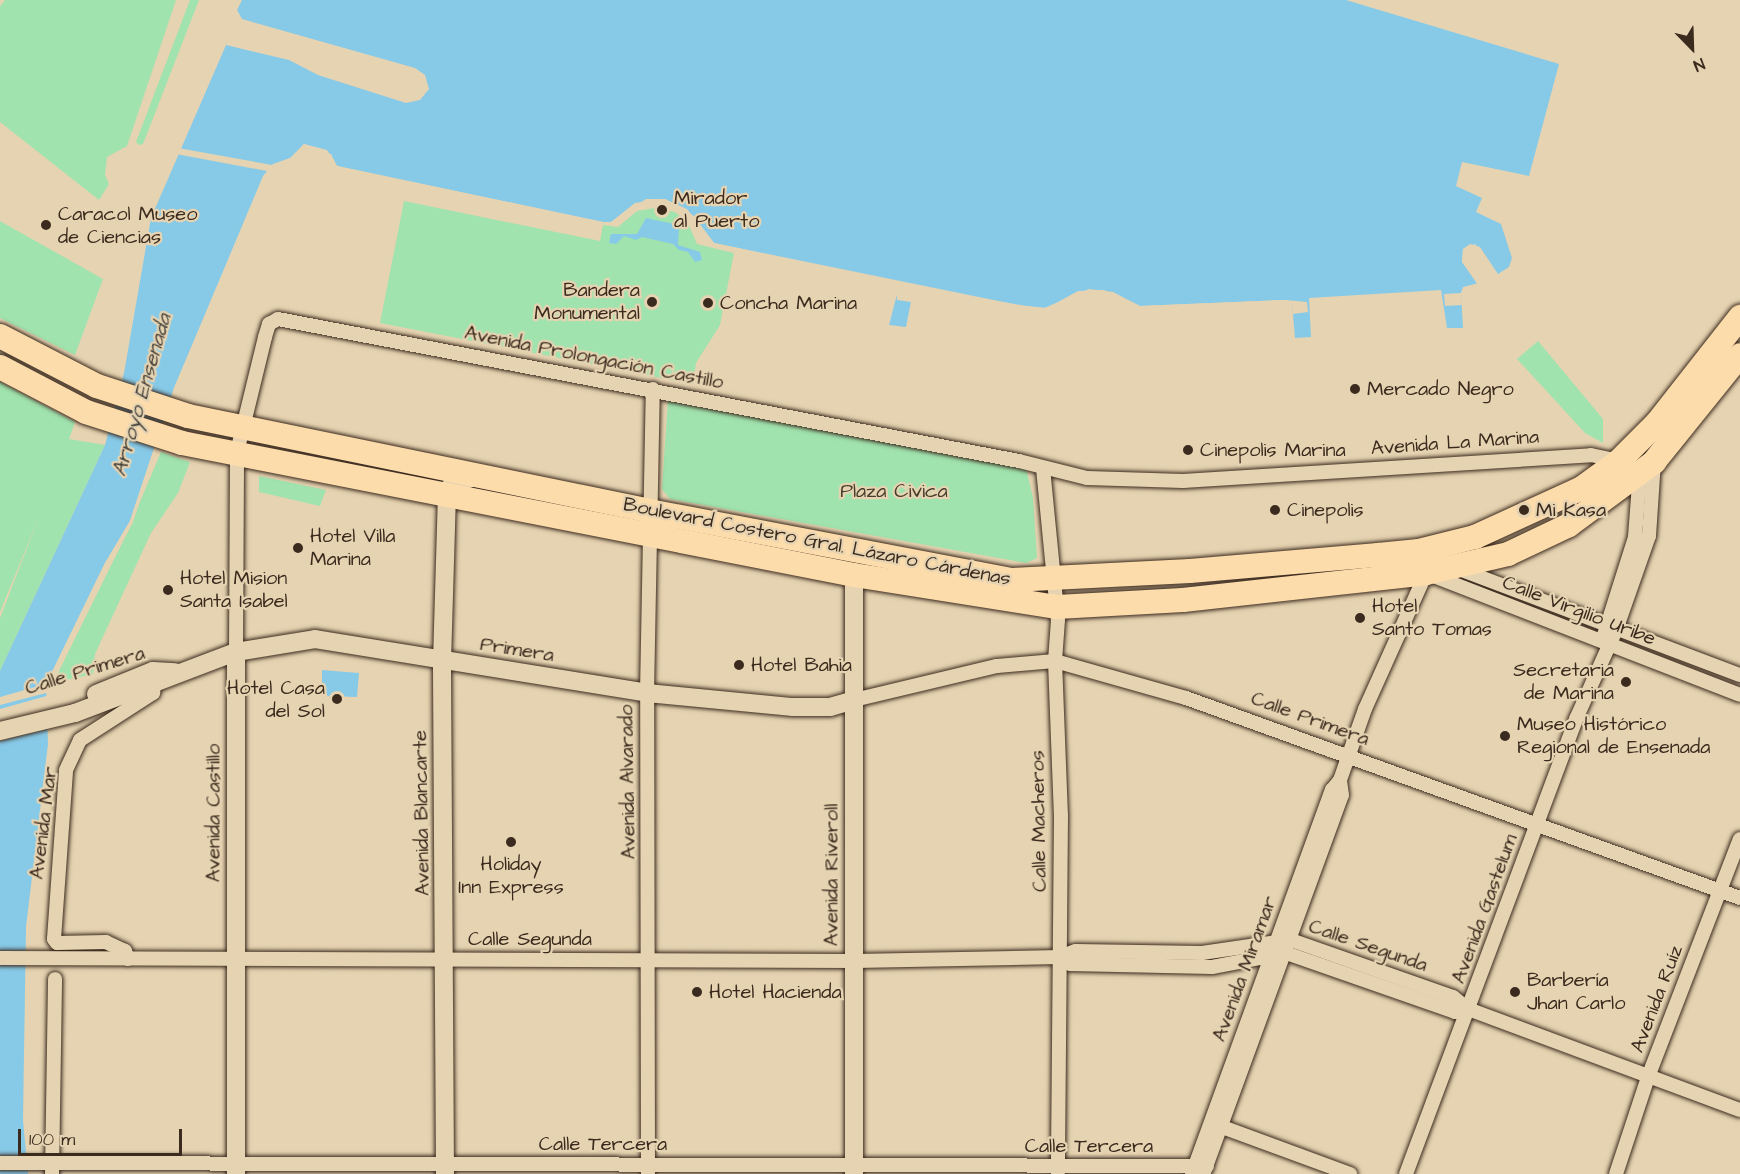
<!DOCTYPE html>
<html>
<head>
<meta charset="utf-8">
<style>
	body { margin:0 }
	#map { position:relative; width:1740px; height:1174px; overflow:hidden; background:#e6d3b1; font-family:"Architects Daughter",sans-serif }
	div>[style] { position:absolute }
	.green>* { inset:0; background:#a0e3ae }
	.water>* { inset:0; background:#87cae8 }
	.pier>* { inset:0; background:#e6d3b1 }
	.roads { filter:drop-shadow(0 0 2px #3b2a1e) drop-shadow(0 0 2px #3b2a1e) }
	.street>* { height:14px; margin:-7px; padding:0 7px; transform-origin:7px; border-radius:7px; background:#e6d3b1 }
	.secondary>* { height:18px; margin:-9px; padding:0 9px; transform-origin:9px; border-radius:9px; background:#e6d3b1 }
	.highway>* { height:24px; margin:-12px; padding:0 12px; transform-origin:12px; border-radius:12px; background:#fddcac }
	.dots>* { width:16px; height:16px; translate:-50% -50%; box-sizing:border-box; border:3px solid #e6d3b1; border-radius:50% }
	span { translate:-50% -50%; white-space:nowrap; text-align:center; line-height:1.15; -webkit-text-stroke:4.5px #e6d3b1; paint-order:stroke }
	.poi-label { font-size:20px; color:#3b2a1e }
	.left { translate:0 -50%; text-align:left }
	.right { translate:-100% -50%; text-align:right }
	.street-label { font-size:20px; color:#3b2a1e }
	.park-label { font-size:20px; color:#453c2c }
	.water-label { font-size:21px; color:#46423c; font-style:italic }
	.north { position:absolute; left:1662px; top:18px; width:60px; height:60px; -webkit-text-stroke:4px #e6d3b1; paint-order:stroke; rotate:157deg; font-size:16px; font-weight:700; line-height:24px; text-align:center; color:#3b2a1e }
	.north::after { content:''; display:block; margin:auto; width:21px; height:27px; background:#3b2a1e; clip-path:polygon(50% 0,100% 100%,50% 72%,0 100%) }
	.scale { position:absolute; left:18px; top:1129px; width:164px; height:27px; box-sizing:border-box; border:3px solid #3b2a1e; border-top:0; padding-left:8px; font-size:18px; line-height:21px; white-space:nowrap; color:#3b2a1e; -webkit-text-stroke:4px #e6d3b1; paint-order:stroke }
</style>
</head>
<body>
<div id="map">
	<div class="green">
		<div style="clip-path:polygon(5px 0,176px 0,127px 146px,107px 157px,105px 175px,109px 184px,99px 200px,0 122px,0 6px)"></div>
		<div style="clip-path:polygon(190px 0,199px 0,143px 144px,139px 145px,136px 142px)"></div>
		<div style="clip-path:polygon(404px 201px,600px 241px,603px 225px,618px 227px,637px 211px,655px 208px,675px 212px,688px 223px,697px 244px,734px 253px,720px 325px,696px 363px,693px 384px,380px 323px)"></div>
		<div style="clip-path:polygon(0 221px,103px 279px,75px 355px,0 318px)"></div>
		<div style="clip-path:polygon(1538px 341px,1603px 419px,1603px 443px,1585px 433px,1517px 359px)"></div>
		<div style="clip-path:polygon(0 382px,75px 422px,69px 439px,105px 445px,0 671px,0 618px,39px 517px,0 612px)"></div>
		<div style="clip-path:polygon(668px 400px,1026px 468px,1033px 498px,1037px 558px,1026px 563px,670px 499px,662px 489px)"></div>
		<div style="clip-path:polygon(161px 452px,190px 462px,178px 493px,151px 533px,95px 654px,93px 674px,53px 683px,126px 535px)"></div>
		<div style="clip-path:polygon(259px 476px,326px 490px,320px 506px,259px 492px)"></div>
	</div>
	<div class="water">
		<div style="clip-path:polygon(242px 0,1346px 0,1559px 64px,1529px 176px,1462px 162px,1456px 186px,1482px 198px,1476px 212px,1501px 224px,1512px 258px,1509px 267px,1498px 274px,1475px 244px,1463px 249px,1462px 262px,1478px 283px,1464px 287px,1461px 293px,1463px 328px,1447px 328px,1441px 290px,1309px 298px,1311px 337px,1295px 338px,1292px 303px,1285px 300px,1140px 306px,1113px 292px,1089px 289px,1042px 309px,914px 286px,906px 327px,889px 325px,900px 283px,714px 243px,694px 216px,665px 199px,646px 199px,611px 222px,603px 222px,337px 166px,331px 154px,304px 144px,290px 158px,273px 164px,263px 176px,174px 388px,130px 521px,105px 563px,46px 685px,48px 744px,26px 927px,23px 1120px,28px 1174px,0 1174px,0 671px,105px 445px,124px 373px,151px 218px,226px 45px,289px 60px,318px 75px,406px 103px,420px 100px,429px 89px,425px 75px,415px 68px,242px 19px,237px 10px)"></div>
		<div style="clip-path:polygon(646px 218px,674px 224px,679px 228px,678px 245px,700px 252px,702px 260px,695px 262px,688px 252px,679px 250px,673px 244px,642px 237px,636px 240px,624px 236px,616px 244px,609px 243px,611px 234px,637px 234px)"></div>
		<div style="clip-path:polygon(322px 670px,359px 673px,357px 697px,322px 696px)"></div>
	</div>
	<div class="pier">
		<div style="clip-path:polygon(304px 144px,327px 150px,337px 166px,603px 222px,611px 222px,635px 203px,665px 199px,687px 209px,714px 243px,1018px 305px,1047px 308px,1078px 291px,1104px 290px,1140px 306px,1285px 300px,1307px 302px,1308px 312px,1293px 314px,1292px 304px,1285px 303px,1138px 308px,1112px 295px,1092px 292px,1074px 296px,1046px 312px,917px 289px,911px 302px,897px 300px,897px 285px,712px 246px,685px 211px,664px 202px,636px 206px,612px 224px,604px 225px,336px 169px,329px 163px,326px 153px,304px 148px,292px 161px,276px 166px,266px 178px,177px 389px,133px 522px,50px 681px,50px 692px,0 705px,0 697px,46px 684px,105px 563px,130px 521px,174px 388px,267px 171px,176px 154px,178px 148px,272px 165px,291px 158px)"></div>
		<div style="clip-path:polygon(1470px 244px,1480px 247px,1498px 274px,1478px 249px,1471px 247px,1465px 253px,1465px 261px,1481px 286px,1461px 293px,1462px 305px,1445px 306px,1444px 294px,1461px 293px,1463px 287px,1478px 285px,1462px 262px,1463px 249px)"></div>
		<div style="clip-path:polygon(50px 695px,51px 728px,0 741px,0 709px)"></div>
	</div>
	<div class="roads">
		<div class="street">
			<div style="left:1043px;top:468px;width:153px;rotate:84.4deg"></div>
			<div style="left:1058px;top:620px;width:41px;rotate:94.2deg"></div>
			<div style="left:1055px;top:661px;width:154px;rotate:87.8deg"></div>
			<div style="left:1061px;top:815px;width:358px;rotate:90.5deg"></div>
			<div style="left:1459px;top:569px;width:300px;rotate:20.7deg"></div>
			<div style="left:1431px;top:575px;width:331px;rotate:21.2deg"></div>
			<div style="left:1604px;top:635px;width:103px;rotate:-72.4deg"></div>
			<div style="left:1635px;top:537px;width:67px;rotate:-85.7deg"></div>
			<div style="left:236px;top:652px;width:200px;rotate:-89.7deg"></div>
			<div style="left:237px;top:452px;width:118px;rotate:-76.3deg"></div>
			<div style="left:265px;top:337px;width:14px;rotate:-73deg"></div>
			<div style="left:269px;top:324px;width:10px;rotate:-29deg"></div>
			<div style="left:278px;top:319px;width:754px;rotate:10.85deg"></div>
			<div style="left:1019px;top:461px;width:70px;rotate:14deg"></div>
			<div style="left:1087px;top:478px;width:96px;rotate:1.8deg"></div>
			<div style="left:1183px;top:481px;width:409px;rotate:-3.6deg"></div>
			<div style="left:1591px;top:455px;width:29px;rotate:12deg"></div>
			<div style="left:854px;top:700px;width:147px;rotate:-13.4deg"></div>
			<div style="left:997px;top:666px;width:58px;rotate:-4.9deg"></div>
			<div style="left:1055px;top:661px;width:136px;rotate:15.8deg"></div>
			<div style="left:1186px;top:698px;width:589px;rotate:19.85deg"></div>
			<div style="left:1060px;top:957px;width:12px;rotate:35deg"></div>
			<div style="left:1070px;top:964px;width:142px;rotate:1.2deg"></div>
			<div style="left:1212px;top:967px;width:75px;rotate:-10.7deg"></div>
			<div style="left:1286px;top:953px;width:179px;rotate:19.2deg"></div>
			<div style="left:1455px;top:1012px;width:13px;rotate:-13deg"></div>
			<div style="left:0;top:958px;width:855px;rotate:0.2deg"></div>
			<div style="left:855px;top:961px;width:205px;rotate:-1.1deg"></div>
			<div style="left:1060px;top:957px;width:17px;rotate:-21deg"></div>
			<div style="left:1076px;top:951px;width:126px;rotate:0.9deg"></div>
			<div style="left:1202px;top:953px;width:90px;rotate:-8.3deg"></div>
			<div style="left:1291px;top:940px;width:172px;rotate:19.4deg"></div>
			<div style="left:1453px;top:997px;width:19px;rotate:39deg"></div>
			<div style="left:1468px;top:1009px;width:290px;rotate:20.4deg"></div>
			<div style="left:128px;top:959px;width:9px;rotate:-111deg"></div>
			<div style="left:125px;top:951px;width:21px;rotate:-155deg"></div>
			<div style="left:106px;top:942px;width:49px;rotate:178.8deg"></div>
			<div style="left:57px;top:943px;width:5px;rotate:-127deg"></div>
			<div style="left:54px;top:939px;width:169px;rotate:-85.9deg"></div>
			<div style="left:66px;top:770px;width:33px;rotate:-65deg"></div>
			<div style="left:80px;top:740px;width:87px;rotate:-32.8deg"></div>
			<div style="left:153px;top:693px;width:14px;rotate:-82deg"></div>
			<div style="left:1217px;top:1125px;width:142px;rotate:20.2deg"></div>
			<div style="left:0;top:1163px;width:1207px;rotate:0.14deg"></div>
			<div style="left:1204px;top:1172px;width:401px;rotate:-69.9deg"></div>
			<div style="left:1342px;top:795px;width:15px;rotate:-98deg"></div>
			<div style="left:52px;top:1174px;width:195px;rotate:-89.1deg"></div>
			<div style="left:648px;top:1174px;width:481px;rotate:-90.1deg"></div>
			<div style="left:647px;top:693px;width:304px;rotate:-88.9deg"></div>
			<div style="left:1192px;top:1174px;width:409px;rotate:-70deg"></div>
			<div style="left:1332px;top:790px;width:13px;rotate:-51deg"></div>
			<div style="left:1340px;top:780px;width:75px;rotate:-70.6deg"></div>
			<div style="left:1365px;top:709px;width:149px;rotate:-65.8deg"></div>
			<div style="left:1406px;top:1174px;width:486px;rotate:-69.5deg"></div>
			<div style="left:1576px;top:719px;width:98px;rotate:-65.8deg"></div>
			<div style="left:1616px;top:630px;width:100px;rotate:-70.7deg"></div>
			<div style="left:1649px;top:536px;width:76px;rotate:-86.2deg"></div>
			<div style="left:1616px;top:1174px;width:102px;rotate:-71.7deg"></div>
			<div style="left:1648px;top:1077px;width:255px;rotate:-68.9deg"></div>
		</div>
		<div class="secondary">
			<div style="left:96px;top:694px;width:61px;rotate:-22deg"></div>
			<div style="left:153px;top:671px;width:22px;rotate:3deg"></div>
			<div style="left:0;top:731px;width:77px;rotate:-13.5deg"></div>
			<div style="left:75px;top:713px;width:172px;rotate:-20.8deg"></div>
			<div style="left:236px;top:652px;width:80px;rotate:-9.3deg"></div>
			<div style="left:315px;top:639px;width:336px;rotate:9.2deg"></div>
			<div style="left:647px;top:693px;width:147px;rotate:5.5deg"></div>
			<div style="left:793px;top:707px;width:37px"></div>
			<div style="left:830px;top:707px;width:25px;rotate:-16deg"></div>
			<div style="left:236px;top:1174px;width:522px;rotate:-90deg"></div>
			<div style="left:445px;top:1174px;width:512px;rotate:-90.34deg"></div>
			<div style="left:442px;top:662px;width:166px;rotate:-88.3deg"></div>
			<div style="left:447px;top:496px;width:13px;rotate:-67deg"></div>
			<div style="left:452px;top:484px;width:27px;rotate:-17deg"></div>
			<div style="left:854px;top:1174px;width:599px;rotate:-90deg"></div>
		</div>
		<div class="highway">
			<div style="left:0;top:336px;width:109px;rotate:27.3deg"></div>
			<div style="left:97px;top:386px;width:96px;rotate:18.2deg"></div>
			<div style="left:188px;top:416px;width:471px;rotate:11.6deg"></div>
			<div style="left:649px;top:511px;width:369px;rotate:10.8deg"></div>
			<div style="left:1012px;top:580px;width:178px;rotate:-2.9deg"></div>
			<div style="left:1190px;top:571px;width:189px;rotate:-4.9deg"></div>
			<div style="left:1378px;top:555px;width:41px;rotate:-5.6deg"></div>
			<div style="left:1419px;top:551px;width:58px;rotate:-14deg"></div>
			<div style="left:1475px;top:537px;width:118px;rotate:-24.6deg"></div>
			<div style="left:1582px;top:488px;width:46px;rotate:-36.1deg"></div>
			<div style="left:1619px;top:461px;width:54px;rotate:-45deg"></div>
			<div style="left:1657px;top:423px;width:135px;rotate:-51.9deg"></div>
			<div style="left:0;top:367px;width:97px;rotate:27.6deg"></div>
			<div style="left:86px;top:412px;width:101px;rotate:17.9deg"></div>
			<div style="left:182px;top:443px;width:685px;rotate:11.11deg"></div>
			<div style="left:854px;top:575px;width:206px;rotate:9deg"></div>
			<div style="left:1057px;top:607px;width:126px;rotate:-3.2deg"></div>
			<div style="left:1183px;top:600px;width:244px;rotate:-6.3deg"></div>
			<div style="left:1426px;top:573px;width:84px;rotate:-13deg"></div>
			<div style="left:1508px;top:554px;width:68px;rotate:-25.4deg"></div>
			<div style="left:1569px;top:525px;width:106px;rotate:-36.5deg"></div>
			<div style="left:1654px;top:462px;width:137px;rotate:-51.2deg"></div>
		</div>
	</div>
	<div class="dots">
		<div style="left:662px;top:210px;background:#3b2a1e"></div>
		<div style="left:46px;top:225px;background:#3b2a1e"></div>
		<div style="left:652px;top:302px;background:#3b2a1e"></div>
		<div style="left:708px;top:303px;background:#3b2a1e"></div>
		<div style="left:1355px;top:389px;background:#3b2a1e"></div>
		<div style="left:1188px;top:450px;background:#3b2a1e"></div>
		<div style="left:1275px;top:510px;background:#3b2a1e"></div>
		<div style="left:1524px;top:510px;background:#3b2a1e"></div>
		<div style="left:298px;top:548px;background:#3b2a1e"></div>
		<div style="left:168px;top:590px;background:#3b2a1e"></div>
		<div style="left:1360px;top:618px;background:#3b2a1e"></div>
		<div style="left:739px;top:665px;background:#3b2a1e"></div>
		<div style="left:1626px;top:682px;background:#3b2a1e"></div>
		<div style="left:337px;top:699px;background:#3b2a1e"></div>
		<div style="left:1505px;top:736px;background:#3b2a1e"></div>
		<div style="left:511px;top:842px;background:#3b2a1e"></div>
		<div style="left:697px;top:992px;background:#3b2a1e"></div>
		<div style="left:1515px;top:992px;background:#3b2a1e"></div>
	</div>
	<div class="poi-label">
		<span class="left" style="left:674px;top:210px">Mirador<br>al Puerto</span>
		<span class="left" style="left:58px;top:226px">Caracol Museo<br>de Ciencias</span>
		<span class="right" style="left:640px;top:302px">Bandera<br>Monumental</span>
		<span class="left" style="left:720px;top:303px">Concha Marina</span>
		<span class="left" style="left:1367px;top:389px">Mercado Negro</span>
		<span class="left" style="left:1200px;top:450px">Cinepolis Marina</span>
		<span class="left" style="left:1287px;top:510px">Cinepolis</span>
		<span class="left" style="left:1536px;top:510px">Mi Kasa</span>
		<span class="left" style="left:310px;top:548px">Hotel Villa<br>Marina</span>
		<span class="left" style="left:180px;top:590px">Hotel Mision<br>Santa Isabel</span>
		<span class="left" style="left:1372px;top:618px">Hotel<br>Santo Tomas</span>
		<span class="left" style="left:751px;top:665px">Hotel Bahia</span>
		<span class="right" style="left:1614px;top:682px">Secretaria<br>de Marina</span>
		<span class="right" style="left:325px;top:700px">Hotel Casa<br>del Sol</span>
		<span class="left" style="left:1517px;top:736px">Museo Histórico<br>Regional de Ensenada</span>
		<span style="left:511px;top:876px">Holiday<br>Inn Express</span>
		<span class="left" style="left:1527px;top:992px">Barbería<br>Jhan Carlo</span>
		<span class="left" style="left:709px;top:992px">Hotel Hacienda</span>
	</div>
	<div class="street-label">
		<span style="left:594px;top:358px;rotate:11deg">Avenida Prolongación Castillo</span>
		<span style="left:1455px;top:443px;rotate:-4deg">Avenida La Marina</span>
		<span style="left:817px;top:542px;rotate:11deg">Boulevard Costero Gral. Lázaro Cárdenas</span>
		<span style="left:1579px;top:611px;rotate:21deg">Calle Virgilio Uribe</span>
		<span style="left:517px;top:650px;rotate:9deg">Primera</span>
		<span style="left:85px;top:671px;rotate:-17deg">Calle Primera</span>
		<span style="left:1310px;top:719px;rotate:20deg">Calle Primera</span>
		<span style="left:628px;top:782px;rotate:-91deg">Avenida Alvarado</span>
		<span style="left:214px;top:813px;rotate:-90deg">Avenida Castillo</span>
		<span style="left:422px;top:813px;rotate:-91deg">Avenida Blancarte</span>
		<span style="left:1039px;top:821px;rotate:-91deg">Calle Macheros</span>
		<span style="left:44px;top:823px;rotate:-83deg">Avenida Mar</span>
		<span style="left:832px;top:875px;rotate:-90deg">Avenida Riveroll</span>
		<span style="left:1485px;top:909px;rotate:-70deg">Avenida Gastelum</span>
		<span style="left:530px;top:939px">Calle Segunda</span>
		<span style="left:1368px;top:946px;rotate:19deg">Calle Segunda</span>
		<span style="left:1245px;top:969px;rotate:-70deg">Avenida Miramar</span>
		<span style="left:1657px;top:999px;rotate:-69deg">Avenida Ruíz</span>
		<span style="left:603px;top:1144px">Calle Tercera</span>
		<span style="left:1089px;top:1146px">Calle Tercera</span>
	</div>
	<div class="park-label">
		<span style="left:894px;top:491px">Plaza Civica</span>
	</div>
	<div class="water-label">
		<span style="left:142px;top:395px;rotate:-74deg">Arroyo Ensenada</span>
	</div>
	<div class="north">N</div>
	<div class="scale">100 m</div>
</div>
</body>
</html>
